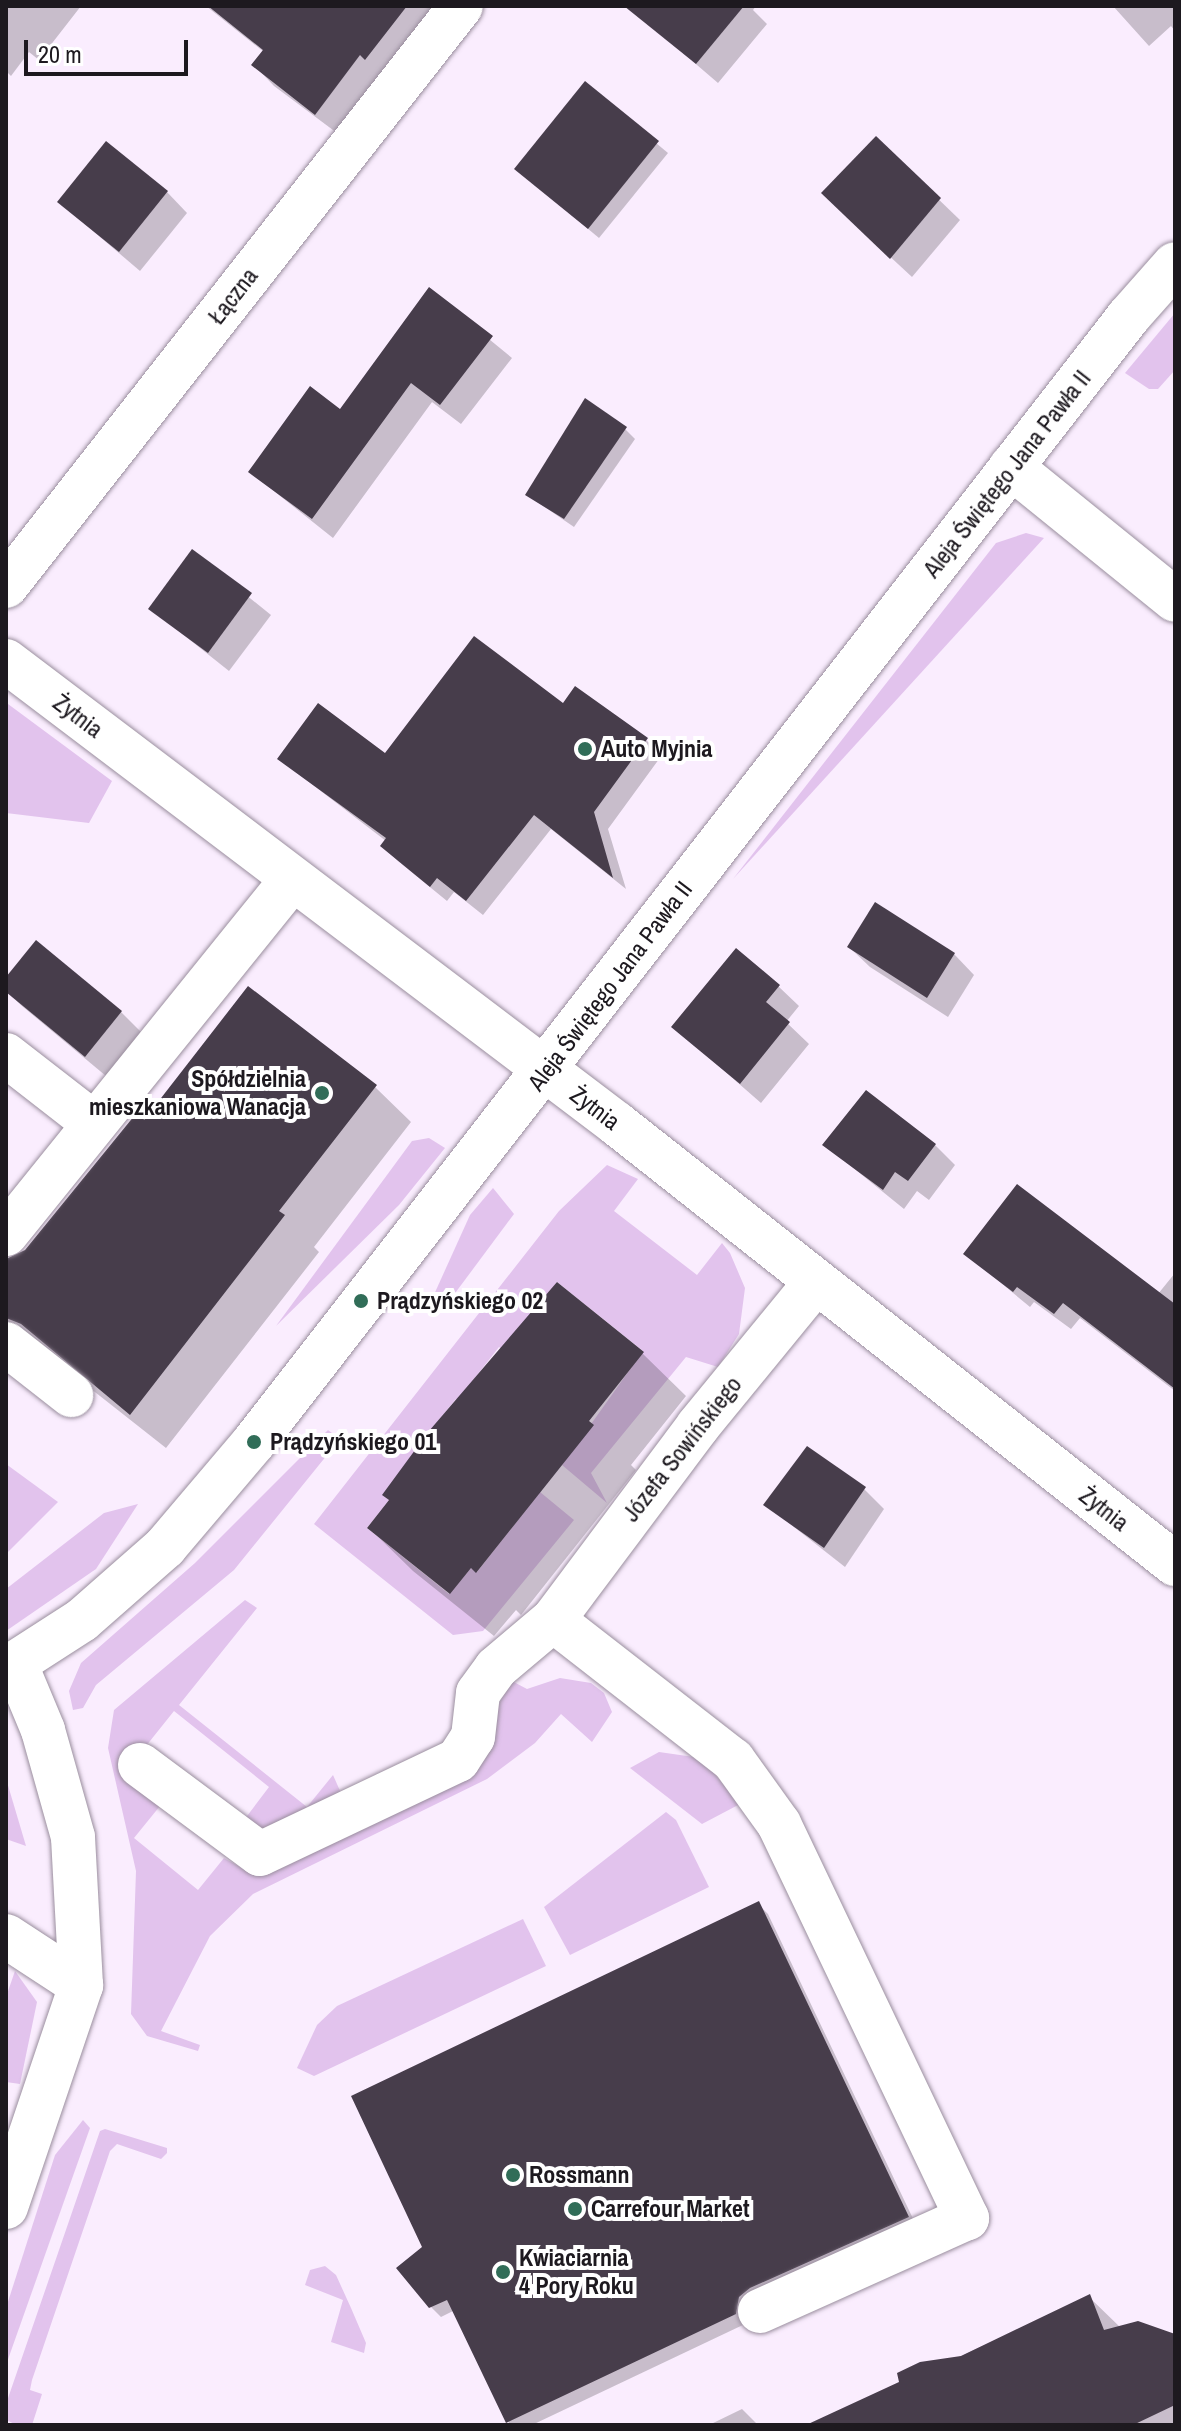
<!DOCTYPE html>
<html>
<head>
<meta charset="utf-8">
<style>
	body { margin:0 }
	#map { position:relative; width:1181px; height:2431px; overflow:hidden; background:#faedfe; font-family:"Archivo Narrow",sans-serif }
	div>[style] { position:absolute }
	.green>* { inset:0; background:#e2c3ed }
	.shadow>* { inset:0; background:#0003 }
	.building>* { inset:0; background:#473d4b }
	.roads { filter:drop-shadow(0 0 2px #9a8e9e) drop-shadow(0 0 2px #9a8e9e) }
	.minor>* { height:44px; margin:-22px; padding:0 22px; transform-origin:22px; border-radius:22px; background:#fff }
	.dots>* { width:22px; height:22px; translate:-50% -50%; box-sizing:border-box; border:4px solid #fff; border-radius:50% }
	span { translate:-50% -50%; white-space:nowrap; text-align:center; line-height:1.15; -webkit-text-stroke:8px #fff; paint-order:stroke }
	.street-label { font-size:24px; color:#1d191f }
	.poi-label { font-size:24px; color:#1d191f; font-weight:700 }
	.left { translate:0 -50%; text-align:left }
	.right { translate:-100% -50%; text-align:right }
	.frame { position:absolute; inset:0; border:8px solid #1d191f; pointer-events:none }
	.scale { position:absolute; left:24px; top:40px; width:164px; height:36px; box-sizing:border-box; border:4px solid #1d191f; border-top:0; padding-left:10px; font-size:24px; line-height:28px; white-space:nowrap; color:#1d191f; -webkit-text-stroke:6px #fff; paint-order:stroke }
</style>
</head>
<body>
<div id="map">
	<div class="green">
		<div style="clip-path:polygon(1175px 313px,1175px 370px,1158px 389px,1149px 389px,1125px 373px)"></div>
		<div style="clip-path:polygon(1026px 533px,1044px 538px,733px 879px,996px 543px)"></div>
		<div style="clip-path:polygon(8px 704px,112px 781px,89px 823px,6px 813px)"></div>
		<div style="clip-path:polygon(429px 1138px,445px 1148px,399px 1205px,276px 1326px,412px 1141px)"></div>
		<div style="clip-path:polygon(607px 1165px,638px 1179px,614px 1211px,697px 1275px,722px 1243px,730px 1253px,745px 1288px,739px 1334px,718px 1367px,686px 1357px,591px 1473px,607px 1503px,562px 1465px,643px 1351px,557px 1282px,506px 1352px,499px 1347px,474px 1379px,463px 1404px,456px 1399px,430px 1431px,383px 1495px,389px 1500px,367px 1528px,449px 1594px,471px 1568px,477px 1572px,540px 1492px,574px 1520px,483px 1631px,453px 1635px,314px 1524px,559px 1211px)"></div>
		<div style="clip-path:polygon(493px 1188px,514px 1214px,444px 1308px,432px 1299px,470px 1215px)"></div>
		<div style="clip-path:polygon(328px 1430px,340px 1439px,234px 1570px,96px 1685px,83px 1708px,73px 1710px,69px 1691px,81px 1663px,195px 1563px)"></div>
		<div style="clip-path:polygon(6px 1464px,58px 1502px,6px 1554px)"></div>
		<div style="clip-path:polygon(138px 1504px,96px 1569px,6px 1631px,6px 1589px,104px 1513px)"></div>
		<div style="clip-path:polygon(245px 1600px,257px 1608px,179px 1705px,307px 1807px,333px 1775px,341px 1793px,269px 1832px,244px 1820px,269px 1787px,174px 1711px,122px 1776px,160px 1806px,134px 1838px,198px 1890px,224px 1858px,247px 1871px,268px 1873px,421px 1801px,495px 1713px,510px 1680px,527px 1689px,560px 1678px,591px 1683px,604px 1693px,612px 1712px,592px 1742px,561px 1714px,535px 1743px,487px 1779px,253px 1894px,210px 1936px,161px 2031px,200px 2045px,198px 2051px,147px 2036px,131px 2014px,136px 1871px,108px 1748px,114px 1710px)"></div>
		<div style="clip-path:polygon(659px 1752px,701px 1758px,740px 1804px,702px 1824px,630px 1768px)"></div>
		<div style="clip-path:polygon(6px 1782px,7px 1782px,26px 1846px,6px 1839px)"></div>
		<div style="clip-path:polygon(666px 1812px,676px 1820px,709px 1887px,570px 1955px,544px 1907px)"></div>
		<div style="clip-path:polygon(523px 1919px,546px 1966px,314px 2076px,297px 2068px,317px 2025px,337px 2006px)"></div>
		<div style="clip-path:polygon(15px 1971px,37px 2002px,20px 2084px,6px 2082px,6px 1997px)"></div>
		<div style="clip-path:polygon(83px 2120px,90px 2128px,6px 2365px,6px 2308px,55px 2155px)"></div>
		<div style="clip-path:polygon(105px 2129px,167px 2148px,167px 2153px,161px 2159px,117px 2144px,110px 2151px,32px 2380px,30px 2390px,42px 2394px,32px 2425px,17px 2425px,6px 2420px,6px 2404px,100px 2131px)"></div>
		<div style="clip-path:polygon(325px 2266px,336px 2275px,351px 2308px,366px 2343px,364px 2353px,331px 2342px,343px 2300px,305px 2285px,310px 2270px)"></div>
	</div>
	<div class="shadow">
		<div style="clip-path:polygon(6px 6px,81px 6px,39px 60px,29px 52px,11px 76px,6px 71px)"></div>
		<div style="clip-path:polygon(206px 6px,442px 6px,337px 133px,274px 86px,254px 65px,264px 52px)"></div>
		<div style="clip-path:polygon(649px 6px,756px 6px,753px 10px,767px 24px,718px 83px,641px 17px)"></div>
		<div style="clip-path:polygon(1113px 6px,1175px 6px,1175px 31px,1171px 26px,1149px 46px)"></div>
		<div style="clip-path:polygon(585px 84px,668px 153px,599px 238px,516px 169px)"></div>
		<div style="clip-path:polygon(876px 139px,960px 220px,912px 277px,844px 214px)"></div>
		<div style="clip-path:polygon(167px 192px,187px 213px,140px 271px,59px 202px)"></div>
		<div style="clip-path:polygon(429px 290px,512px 358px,461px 424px,432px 402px,333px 538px,250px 472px,341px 411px)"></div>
		<div style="clip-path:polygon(625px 429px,635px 439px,574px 527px,527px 495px)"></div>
		<div style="clip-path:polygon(193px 552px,271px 615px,229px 671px,151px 609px)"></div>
		<div style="clip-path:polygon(564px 706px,646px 740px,662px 755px,608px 829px,626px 889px,551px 829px,483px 915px,454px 892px,447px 901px,398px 861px,382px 846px,386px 841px,279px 759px,386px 755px)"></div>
		<div style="clip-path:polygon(876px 905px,954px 954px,974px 975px,948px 1017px,870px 967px,849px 947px)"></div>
		<div style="clip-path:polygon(6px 981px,121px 1012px,141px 1032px,106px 1076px,22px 1006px,6px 991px)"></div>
		<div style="clip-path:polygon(778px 986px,799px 1006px,786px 1022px,809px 1044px,761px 1103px,674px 1027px)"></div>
		<div style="clip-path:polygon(375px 1087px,411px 1122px,314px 1247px,319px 1252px,166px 1448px,6px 1322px,6px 1263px,27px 1251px,151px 1114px)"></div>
		<div style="clip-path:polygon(825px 1145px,935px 1145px,955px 1165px,929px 1200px,917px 1191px,904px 1209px)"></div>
		<div style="clip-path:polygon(966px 1254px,1158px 1294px,1175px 1273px,1175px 1391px,1080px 1318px,1071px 1329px,1034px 1302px,1030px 1307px)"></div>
		<div style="clip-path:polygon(642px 1353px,686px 1396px,631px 1465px,636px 1470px,521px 1615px,516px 1610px,494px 1636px,413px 1571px,369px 1528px)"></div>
		<div style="clip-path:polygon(864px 1489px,884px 1509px,845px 1567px,766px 1505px)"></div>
		<div style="clip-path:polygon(758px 1904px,768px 1914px,917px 2227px,745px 2324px,532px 2425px,510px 2425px,455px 2310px,441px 2317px,430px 2306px)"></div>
		<div style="clip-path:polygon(1089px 2297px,1121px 2328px,1175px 2337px,1175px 2425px,811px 2425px)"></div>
		<div style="clip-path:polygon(742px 2409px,758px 2425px,709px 2425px)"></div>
	</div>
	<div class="building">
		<div style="clip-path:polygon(208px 6px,407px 6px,365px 60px,360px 55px,315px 115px,251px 65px,263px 50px)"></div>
		<div style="clip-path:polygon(624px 6px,744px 6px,696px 64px)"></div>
		<div style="clip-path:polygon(585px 81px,659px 141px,588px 229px,514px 169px)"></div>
		<div style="clip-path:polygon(876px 136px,941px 198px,890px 259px,821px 193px)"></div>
		<div style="clip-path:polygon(106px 141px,168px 191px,119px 252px,57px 202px)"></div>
		<div style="clip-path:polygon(429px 287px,493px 336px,440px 405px,411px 383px,312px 519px,248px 472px,310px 386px,340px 409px)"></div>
		<div style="clip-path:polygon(585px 398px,627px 427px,564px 519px,525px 495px)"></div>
		<div style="clip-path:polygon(192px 549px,252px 593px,208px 653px,148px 609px)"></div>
		<div style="clip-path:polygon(474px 636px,563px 703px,575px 686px,648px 738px,594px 812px,613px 878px,534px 815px,466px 901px,437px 878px,430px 887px,380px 846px,386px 838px,277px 759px,318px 703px,385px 753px)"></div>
		<div style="clip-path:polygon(875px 902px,955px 953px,927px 998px,847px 947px)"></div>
		<div style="clip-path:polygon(36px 940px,122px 1011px,85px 1057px,6px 992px,6px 977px)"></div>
		<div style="clip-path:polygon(736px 948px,780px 985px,766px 1002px,790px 1022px,740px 1084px,671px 1027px)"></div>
		<div style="clip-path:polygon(248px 986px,377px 1085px,279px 1211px,285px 1215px,130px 1415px,21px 1324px,6px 1318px,6px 1259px,25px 1250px,143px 1105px,151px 1111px)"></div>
		<div style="clip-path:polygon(866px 1090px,936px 1144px,908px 1181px,895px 1172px,883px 1190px,822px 1145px)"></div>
		<div style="clip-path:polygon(1017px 1184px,1175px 1304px,1175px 1389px,1063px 1303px,1054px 1314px,1017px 1287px,1013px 1292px,963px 1254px)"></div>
		<div style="clip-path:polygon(557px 1282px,644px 1352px,589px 1421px,594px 1425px,476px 1573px,471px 1568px,450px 1594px,367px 1528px,389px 1500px,382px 1495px,429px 1431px)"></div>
		<div style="clip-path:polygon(807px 1446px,866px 1487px,824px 1548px,763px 1505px)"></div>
		<div style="clip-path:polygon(759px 1901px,909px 2217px,750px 2288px,739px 2297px,736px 2314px,506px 2423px,447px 2300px,429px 2308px,396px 2268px,422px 2247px,351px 2096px)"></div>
		<div style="clip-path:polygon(1090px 2294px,1104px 2330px,1138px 2321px,1175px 2334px,1175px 2405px,1133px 2425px,806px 2425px,899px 2382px,897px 2373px,920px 2362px,961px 2356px)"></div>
	</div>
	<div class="roads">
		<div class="minor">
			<div style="left:1011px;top:467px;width:211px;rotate:39deg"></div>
			<div style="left:6px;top:586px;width:737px;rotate:-51.89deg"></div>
			<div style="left:6px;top:661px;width:767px;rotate:37.15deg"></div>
			<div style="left:617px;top:1124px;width:711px;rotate:38.26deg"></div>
			<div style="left:6px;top:1055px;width:109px;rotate:37.9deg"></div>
			<div style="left:6px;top:1234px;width:455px;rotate:-51.1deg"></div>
			<div style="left:6px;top:1344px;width:83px;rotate:38.1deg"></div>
			<div style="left:553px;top:1620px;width:228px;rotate:37.9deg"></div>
			<div style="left:733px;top:1760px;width:79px;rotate:54.3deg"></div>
			<div style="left:779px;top:1824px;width:437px;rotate:64.5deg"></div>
			<div style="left:967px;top:2218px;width:227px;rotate:155.8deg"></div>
			<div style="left:6px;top:1669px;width:90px;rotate:-32.8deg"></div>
			<div style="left:82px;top:1620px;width:111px;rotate:-41.3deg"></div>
			<div style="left:165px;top:1547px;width:138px;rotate:-49.7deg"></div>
			<div style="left:254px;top:1442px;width:1426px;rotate:-52.15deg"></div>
			<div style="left:1129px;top:316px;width:69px;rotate:-48.5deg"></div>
			<div style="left:140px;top:1765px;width:149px;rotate:36.6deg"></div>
			<div style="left:260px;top:1854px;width:219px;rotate:-25.4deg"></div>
			<div style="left:458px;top:1760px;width:27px;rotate:-57deg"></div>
			<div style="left:473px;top:1737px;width:44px;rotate:-83.5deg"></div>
			<div style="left:478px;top:1693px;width:31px;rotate:-54deg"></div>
			<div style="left:496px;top:1668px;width:75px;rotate:-40.1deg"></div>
			<div style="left:553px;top:1620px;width:242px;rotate:-53.2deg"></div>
			<div style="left:698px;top:1426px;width:185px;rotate:-50.7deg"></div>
			<div style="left:6px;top:1936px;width:90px;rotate:33.2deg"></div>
			<div style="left:6px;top:2207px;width:234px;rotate:-71.3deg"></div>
			<div style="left:81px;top:1985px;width:148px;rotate:-93.1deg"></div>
			<div style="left:73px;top:1837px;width:111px;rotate:-105.7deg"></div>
			<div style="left:43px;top:1730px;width:70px;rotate:-112.6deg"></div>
		</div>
	</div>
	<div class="dots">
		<div style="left:585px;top:749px;background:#316d58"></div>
		<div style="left:322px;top:1093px;background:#316d58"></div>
		<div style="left:361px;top:1301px;background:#316d58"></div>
		<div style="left:254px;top:1442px;background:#316d58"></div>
		<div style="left:513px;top:2175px;background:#316d58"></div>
		<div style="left:575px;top:2209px;background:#316d58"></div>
		<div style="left:503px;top:2272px;background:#316d58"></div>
	</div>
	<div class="street-label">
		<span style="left:233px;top:296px;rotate:-52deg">Łączna</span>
		<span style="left:1007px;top:474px;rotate:-52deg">Aleja Świętego Jana Pawła II</span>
		<span style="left:78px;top:716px;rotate:37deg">Żytnia</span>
		<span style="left:610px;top:986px;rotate:-53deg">Aleja Świętego Jana Pawła II</span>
		<span style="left:595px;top:1108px;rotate:37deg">Żytnia</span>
		<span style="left:682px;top:1449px;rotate:-52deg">Józefa Sowińskiego</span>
		<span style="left:1104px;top:1509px;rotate:38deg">Żytnia</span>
	</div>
	<div class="poi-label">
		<span class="left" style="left:601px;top:749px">Auto Myjnia</span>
		<span class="right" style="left:306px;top:1093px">Spółdzielnia<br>mieszkaniowa Wanacja</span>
		<span class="left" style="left:377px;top:1301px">Prądzyńskiego 02</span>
		<span class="left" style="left:270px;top:1442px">Prądzyńskiego 01</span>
		<span class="left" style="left:529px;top:2175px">Rossmann</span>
		<span class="left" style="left:591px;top:2209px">Carrefour Market</span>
		<span class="left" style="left:519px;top:2272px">Kwiaciarnia<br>4 Pory Roku</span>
	</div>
	<div class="frame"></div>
	<div class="scale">20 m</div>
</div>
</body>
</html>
